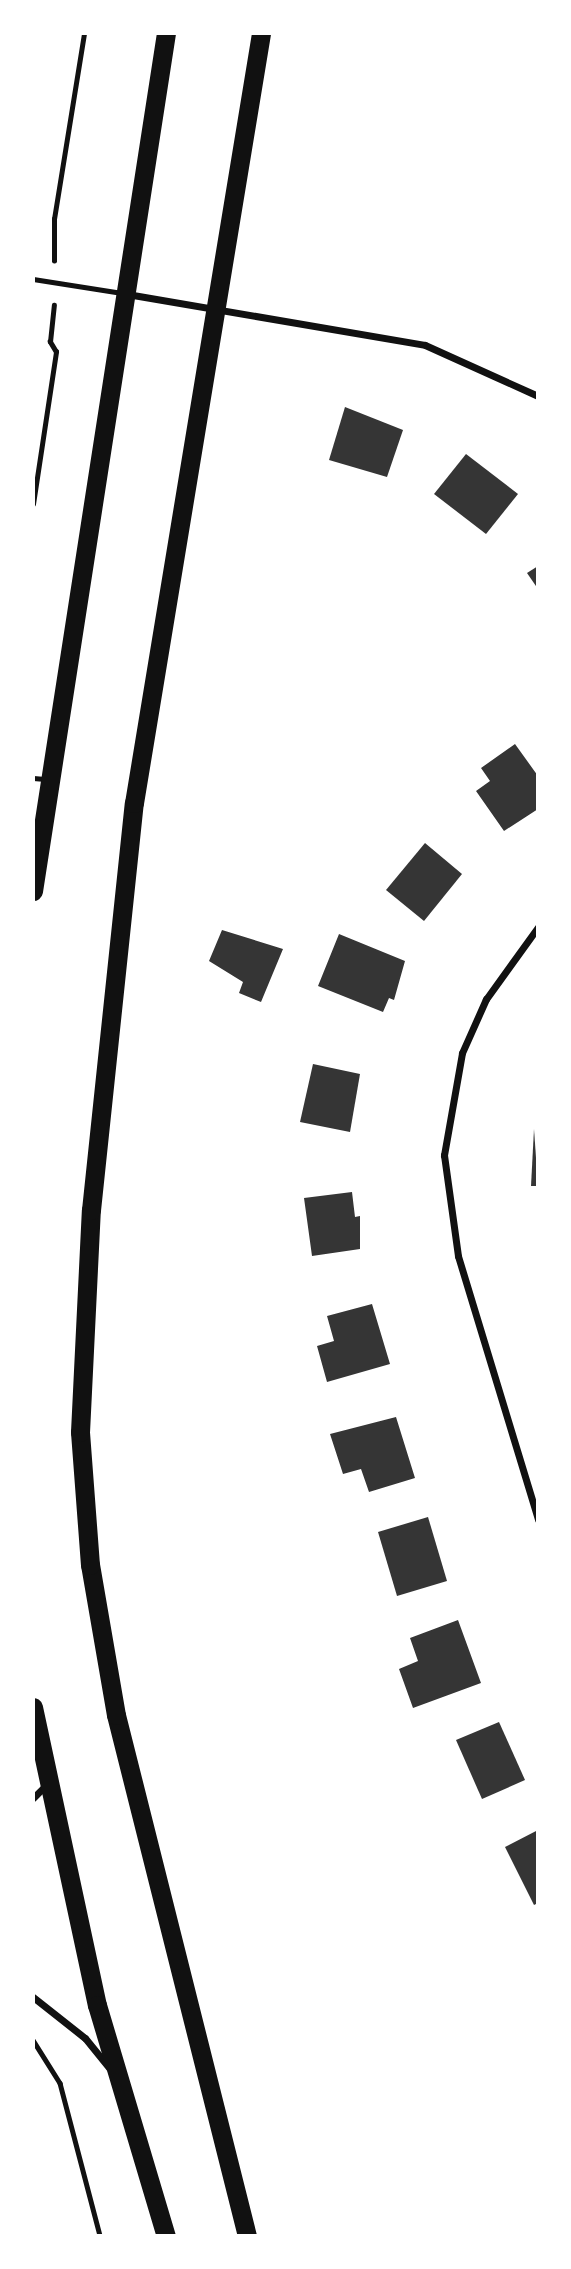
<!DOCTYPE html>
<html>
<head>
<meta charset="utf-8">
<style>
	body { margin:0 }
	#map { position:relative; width:571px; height:2269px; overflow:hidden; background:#fff; font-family:"IBM Plex Sans",sans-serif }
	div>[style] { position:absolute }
	.building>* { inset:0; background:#353535 }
	.path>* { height:4.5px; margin:-2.25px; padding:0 2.25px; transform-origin:2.25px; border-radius:2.25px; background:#111 }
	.service>* { height:5px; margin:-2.5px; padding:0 2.5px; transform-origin:2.5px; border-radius:2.5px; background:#111 }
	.minor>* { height:7px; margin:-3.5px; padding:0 3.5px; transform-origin:3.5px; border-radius:3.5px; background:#111 }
	.trunk>* { height:19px; margin:-9.5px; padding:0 9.5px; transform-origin:9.5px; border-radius:9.5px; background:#111 }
	span { translate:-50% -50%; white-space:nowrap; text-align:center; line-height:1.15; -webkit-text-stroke:6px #fff; paint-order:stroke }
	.frame { position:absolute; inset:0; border:35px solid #fff; pointer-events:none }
</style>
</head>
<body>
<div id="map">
	<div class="building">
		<div style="clip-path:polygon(345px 407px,403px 430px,387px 477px,329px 460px)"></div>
		<div style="clip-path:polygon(466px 454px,518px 494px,486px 534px,434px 494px)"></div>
		<div style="clip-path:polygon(538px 566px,538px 589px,527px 573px)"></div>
		<div style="clip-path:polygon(515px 744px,538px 776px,538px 809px,504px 831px,476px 791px,490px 781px,481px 768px)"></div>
		<div style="clip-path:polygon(425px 843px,462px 874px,424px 921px,386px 890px)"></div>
		<div style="clip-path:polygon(222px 930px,283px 949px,261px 1002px,239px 993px,243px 982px,209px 961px)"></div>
		<div style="clip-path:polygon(339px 934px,405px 961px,394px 1000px,389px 998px,383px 1012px,318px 986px)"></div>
		<div style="clip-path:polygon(313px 1064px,360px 1074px,350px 1132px,300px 1122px)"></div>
		<div style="clip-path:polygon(534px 1129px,538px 1186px,531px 1186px)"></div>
		<div style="clip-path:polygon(352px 1192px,355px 1217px,360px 1216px,360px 1249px,312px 1256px,304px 1198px)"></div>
		<div style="clip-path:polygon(372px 1304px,390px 1364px,327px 1382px,317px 1346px,334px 1341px,327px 1316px)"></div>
		<div style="clip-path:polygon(396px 1417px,415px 1478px,369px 1492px,361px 1469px,343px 1474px,330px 1434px)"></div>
		<div style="clip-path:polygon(428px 1517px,447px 1581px,397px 1596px,378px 1532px)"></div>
		<div style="clip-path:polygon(458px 1620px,481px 1683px,413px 1708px,399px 1669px,418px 1661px,410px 1638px)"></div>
		<div style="clip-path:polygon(499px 1722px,525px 1780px,482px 1799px,456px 1740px)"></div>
		<div style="clip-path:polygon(538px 1830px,538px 1903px,534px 1905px,505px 1847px)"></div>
	</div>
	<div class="path">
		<div style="left:54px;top:261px;width:42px;rotate:-90deg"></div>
		<div style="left:54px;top:219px;width:188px;rotate:-80.8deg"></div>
		<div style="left:33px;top:504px;width:154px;rotate:-81.4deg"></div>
		<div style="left:56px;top:352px;width:12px;rotate:-121deg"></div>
		<div style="left:50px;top:342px;width:37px;rotate:-84deg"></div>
		<div style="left:33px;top:2040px;width:51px;rotate:57.9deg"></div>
		<div style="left:60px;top:2083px;width:158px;rotate:75.3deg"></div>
	</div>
	<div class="service">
		<div style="left:33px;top:279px;width:90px;rotate:8.9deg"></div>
		<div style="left:33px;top:778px;width:12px;rotate:5deg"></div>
	</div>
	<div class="minor">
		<div style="left:127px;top:294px;width:302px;rotate:9.7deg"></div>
		<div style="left:425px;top:345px;width:124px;rotate:24.3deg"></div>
		<div style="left:538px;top:927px;width:89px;rotate:125.8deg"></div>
		<div style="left:486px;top:999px;width:59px;rotate:114deg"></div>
		<div style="left:462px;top:1053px;width:104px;rotate:100deg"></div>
		<div style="left:444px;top:1155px;width:102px;rotate:82.1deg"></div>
		<div style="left:458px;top:1256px;width:276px;rotate:73.1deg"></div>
		<div style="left:33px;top:1798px;width:20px;rotate:-45deg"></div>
		<div style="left:33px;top:1997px;width:66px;rotate:38.3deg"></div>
		<div style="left:85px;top:2038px;width:38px;rotate:51deg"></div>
	</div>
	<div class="trunk">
		<div style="left:33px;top:891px;width:868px;rotate:-81.19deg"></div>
		<div style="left:33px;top:1707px;width:305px;rotate:77.9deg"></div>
		<div style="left:97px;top:2005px;width:241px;rotate:73.4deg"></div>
		<div style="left:247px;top:2236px;width:537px;rotate:-104.11deg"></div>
		<div style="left:116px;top:1715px;width:152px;rotate:-99.8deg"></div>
		<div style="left:90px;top:1565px;width:133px;rotate:-94.3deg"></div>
		<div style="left:80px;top:1432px;width:222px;rotate:-87.2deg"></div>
		<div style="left:91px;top:1210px;width:409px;rotate:-84deg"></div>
		<div style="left:134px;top:803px;width:780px;rotate:-80.63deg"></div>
	</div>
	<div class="frame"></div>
</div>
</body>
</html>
